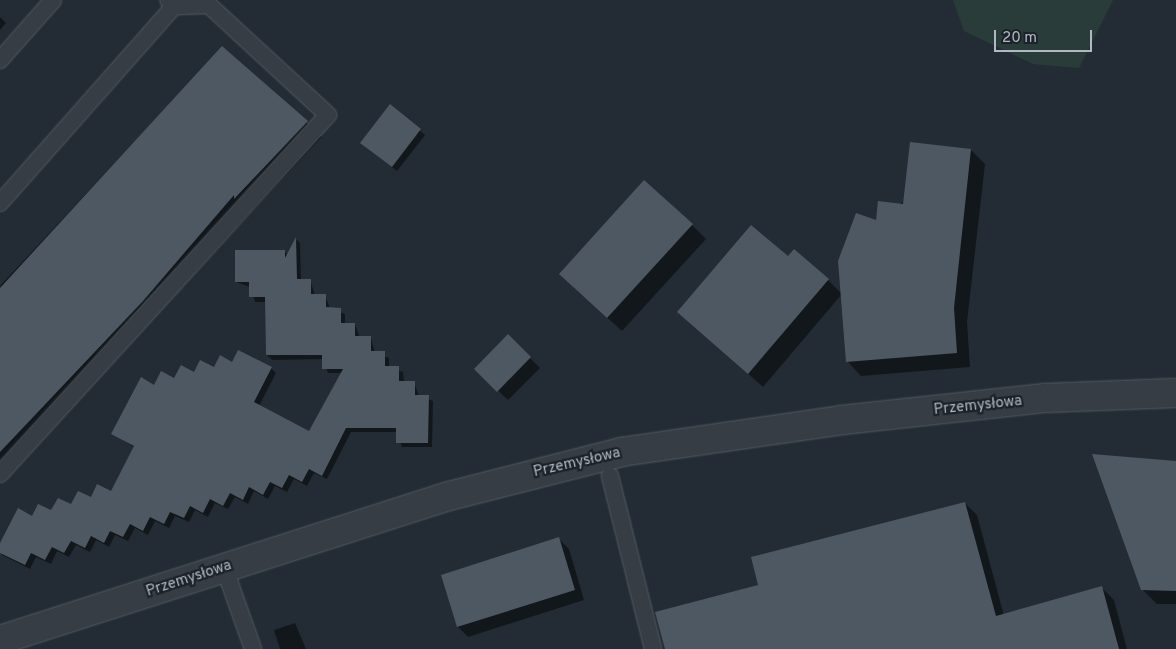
<!DOCTYPE html>
<html>
<head>
<meta charset="utf-8">
<style>
	body { margin:0 }
	#map { position:relative; width:1176px; height:649px; overflow:hidden; background:#232c34; font-family:Overpass,sans-serif }
	div>[style] { position:absolute }
	.green>* { inset:0; background:#2a3c3a }
	.shadow>* { inset:0; background:#0007 }
	.building>* { inset:0; background:#4e5863 }
	.roads { filter:drop-shadow(0 0 1px #535b63) drop-shadow(0 0 1px #535b63) }
	.service>* { height:16px; margin:-8px; padding:0 8px; transform-origin:8px; border-radius:8px; background:#363d45 }
	.minor>* { height:28px; margin:-14px; padding:0 14px; transform-origin:14px; border-radius:14px; background:#363d45 }
	span { translate:-50% -50%; white-space:nowrap; text-align:center; line-height:1.15; -webkit-text-stroke:4.5px #1b222a; paint-order:stroke }
	.street-label { font-size:15px; color:#b0b8c2 }
	.scale { position:absolute; left:994px; top:30px; width:98px; height:22px; box-sizing:border-box; border:2px solid #b0b8c2; border-top:0; padding-left:6px; font-size:15px; line-height:18px; white-space:nowrap; color:#b0b8c2; -webkit-text-stroke:4px #1b222a; paint-order:stroke }
</style>
</head>
<body>
<div id="map">
	<div class="green">
		<div style="clip-path:polygon(953px 0,1113px 0,1079px 68px,1033px 64px,964px 31px)"></div>
	</div>
	<div class="shadow">
		<div style="clip-path:polygon(0 17px,6px 23px,0 30px)"></div>
		<div style="clip-path:polygon(222px 48px,322px 137px,0 481px,0 286px)"></div>
		<div style="clip-path:polygon(390px 105px,425px 135px,397px 171px,366px 147px)"></div>
		<div style="clip-path:polygon(971px 150px,985px 164px,967px 322px,970px 367px,861px 376px,848px 362px,842px 294px,763px 387px,679px 312px,788px 258px,828px 280px,842px 294px,877px 222px)"></div>
		<div style="clip-path:polygon(692px 225px,706px 239px,622px 331px,574px 288px)"></div>
		<div style="clip-path:polygon(296px 239px,300px 243px,301px 280px,310px 280px,315px 295px,325px 295px,330px 309px,345px 314px,345px 324px,355px 324px,360px 338px,371px 338px,375px 353px,389px 358px,389px 368px,403px 372px,404px 382px,414px 382px,419px 396px,433px 401px,432px 447px,402px 447px,397px 432px,351px 432px,327px 479px,314px 473px,307px 486px,294px 479px,287px 492px,275px 486px,268px 499px,254px 491px,248px 504px,235px 497px,228px 509px,215px 503px,208px 517px,195px 510px,189px 522px,175px 516px,169px 528px,155px 521px,148px 535px,135px 528px,128px 541px,115px 535px,109px 547px,96px 540px,90px 552px,76px 545px,69px 557px,57px 551px,51px 564px,36px 557px,30px 569px,2px 555px,0 545px,32px 518px,112px 493px,134px 447px,113px 434px,155px 386px,232px 363px,271px 368px,276px 373px,259px 406px,310px 433px,342px 373px,328px 373px,323px 359px,272px 360px,267px 355px,266px 302px,255px 302px,250px 287px,236px 282px,284px 251px,288px 255px)"></div>
		<div style="clip-path:polygon(508px 336px,540px 368px,508px 400px,475px 369px)"></div>
		<div style="clip-path:polygon(1176px 462px,1176px 604px,1157px 604px,1142px 589px)"></div>
		<div style="clip-path:polygon(965px 503px,977px 515px,1004px 616px,1102px 588px,1114px 600px,1127px 649px,666px 649px,760px 585px)"></div>
		<div style="clip-path:polygon(559px 539px,569px 549px,584px 600px,468px 637px,458px 627px,442px 575px)"></div>
		<div style="clip-path:polygon(295px 623px,306px 649px,280px 649px,274px 630px)"></div>
	</div>
	<div class="building">
		<div style="clip-path:polygon(222px 46px,308px 121px,234px 199px,234px 195px,143px 301px,0 452px,0 288px)"></div>
		<div style="clip-path:polygon(390px 104px,421px 129px,392px 167px,360px 143px)"></div>
		<div style="clip-path:polygon(910px 142px,971px 149px,954px 308px,957px 353px,846px 362px,838px 261px,856px 213px,876px 220px,878px 201px,903px 204px)"></div>
		<div style="clip-path:polygon(644px 180px,693px 224px,607px 318px,559px 274px)"></div>
		<div style="clip-path:polygon(751px 225px,788px 256px,794px 249px,829px 279px,748px 374px,677px 312px)"></div>
		<div style="clip-path:polygon(296px 237px,297px 279px,311px 279px,311px 294px,326px 294px,326px 307px,341px 308px,341px 323px,355px 323px,355px 336px,371px 336px,371px 351px,385px 351px,385px 366px,399px 366px,399px 381px,415px 381px,415px 395px,429px 395px,428px 443px,396px 443px,396px 428px,346px 428px,322px 476px,309px 469px,302px 482px,289px 475px,282px 488px,270px 482px,263px 495px,249px 487px,243px 500px,230px 493px,223px 506px,210px 499px,203px 513px,190px 506px,184px 518px,170px 512px,164px 524px,150px 517px,143px 531px,130px 524px,123px 537px,110px 531px,104px 543px,91px 536px,85px 548px,71px 541px,64px 553px,52px 547px,45px 560px,31px 553px,25px 565px,0 553px,0 543px,18px 508px,32px 516px,38px 504px,51px 510px,58px 498px,71px 504px,78px 491px,91px 497px,97px 484px,111px 491px,134px 446px,111px 434px,141px 377px,154px 385px,161px 371px,174px 378px,181px 365px,194px 372px,200px 360px,214px 367px,220px 355px,232px 362px,238px 350px,272px 367px,254px 402px,309px 431px,343px 369px,322px 369px,322px 355px,266px 355px,265px 297px,249px 297px,249px 282px,235px 282px,235px 250px,285px 250px,285px 258px)"></div>
		<div style="clip-path:polygon(508px 334px,531px 357px,497px 392px,474px 369px)"></div>
		<div style="clip-path:polygon(1092px 454px,1176px 461px,1176px 591px,1141px 590px)"></div>
		<div style="clip-path:polygon(965px 502px,996px 616px,1102px 586px,1119px 649px,665px 649px,655px 612px,758px 585px,751px 557px)"></div>
		<div style="clip-path:polygon(559px 537px,575px 590px,457px 627px,441px 575px)"></div>
	</div>
	<div class="roads">
		<div class="service">
			<div style="left:0;top:60px;width:80px;rotate:-48.5deg"></div>
			<div style="left:0;top:203px;width:263px;rotate:-48.5deg"></div>
			<div style="left:174px;top:6px;width:8px;rotate:-135deg"></div>
			<div style="left:0;top:474px;width:486px;rotate:-47.6deg"></div>
			<div style="left:328px;top:115px;width:162px;rotate:-137.3deg"></div>
			<div style="left:209px;top:5px;width:35px;rotate:178deg"></div>
			<div style="left:610px;top:476px;width:178px;rotate:76deg"></div>
			<div style="left:224px;top:567px;width:87px;rotate:70.5deg"></div>
		</div>
		<div class="minor">
			<div style="left:0;top:640px;width:472px;rotate:-17.8deg"></div>
			<div style="left:449px;top:496px;width:178px;rotate:-14.3deg"></div>
			<div style="left:621px;top:452px;width:223px;rotate:-8.2deg"></div>
			<div style="left:842px;top:420px;width:205px;rotate:-6.2deg"></div>
			<div style="left:1046px;top:398px;width:130px;rotate:-2.2deg"></div>
		</div>
	</div>
	<div class="street-label">
		<span style="left:978px;top:406px;rotate:-6deg">Przemysłowa</span>
		<span style="left:577px;top:463px;rotate:-13deg">Przemysłowa</span>
		<span style="left:189px;top:579px;rotate:-18deg">Przemysłowa</span>
	</div>
	<div class="scale">20 m</div>
</div>
</body>
</html>
